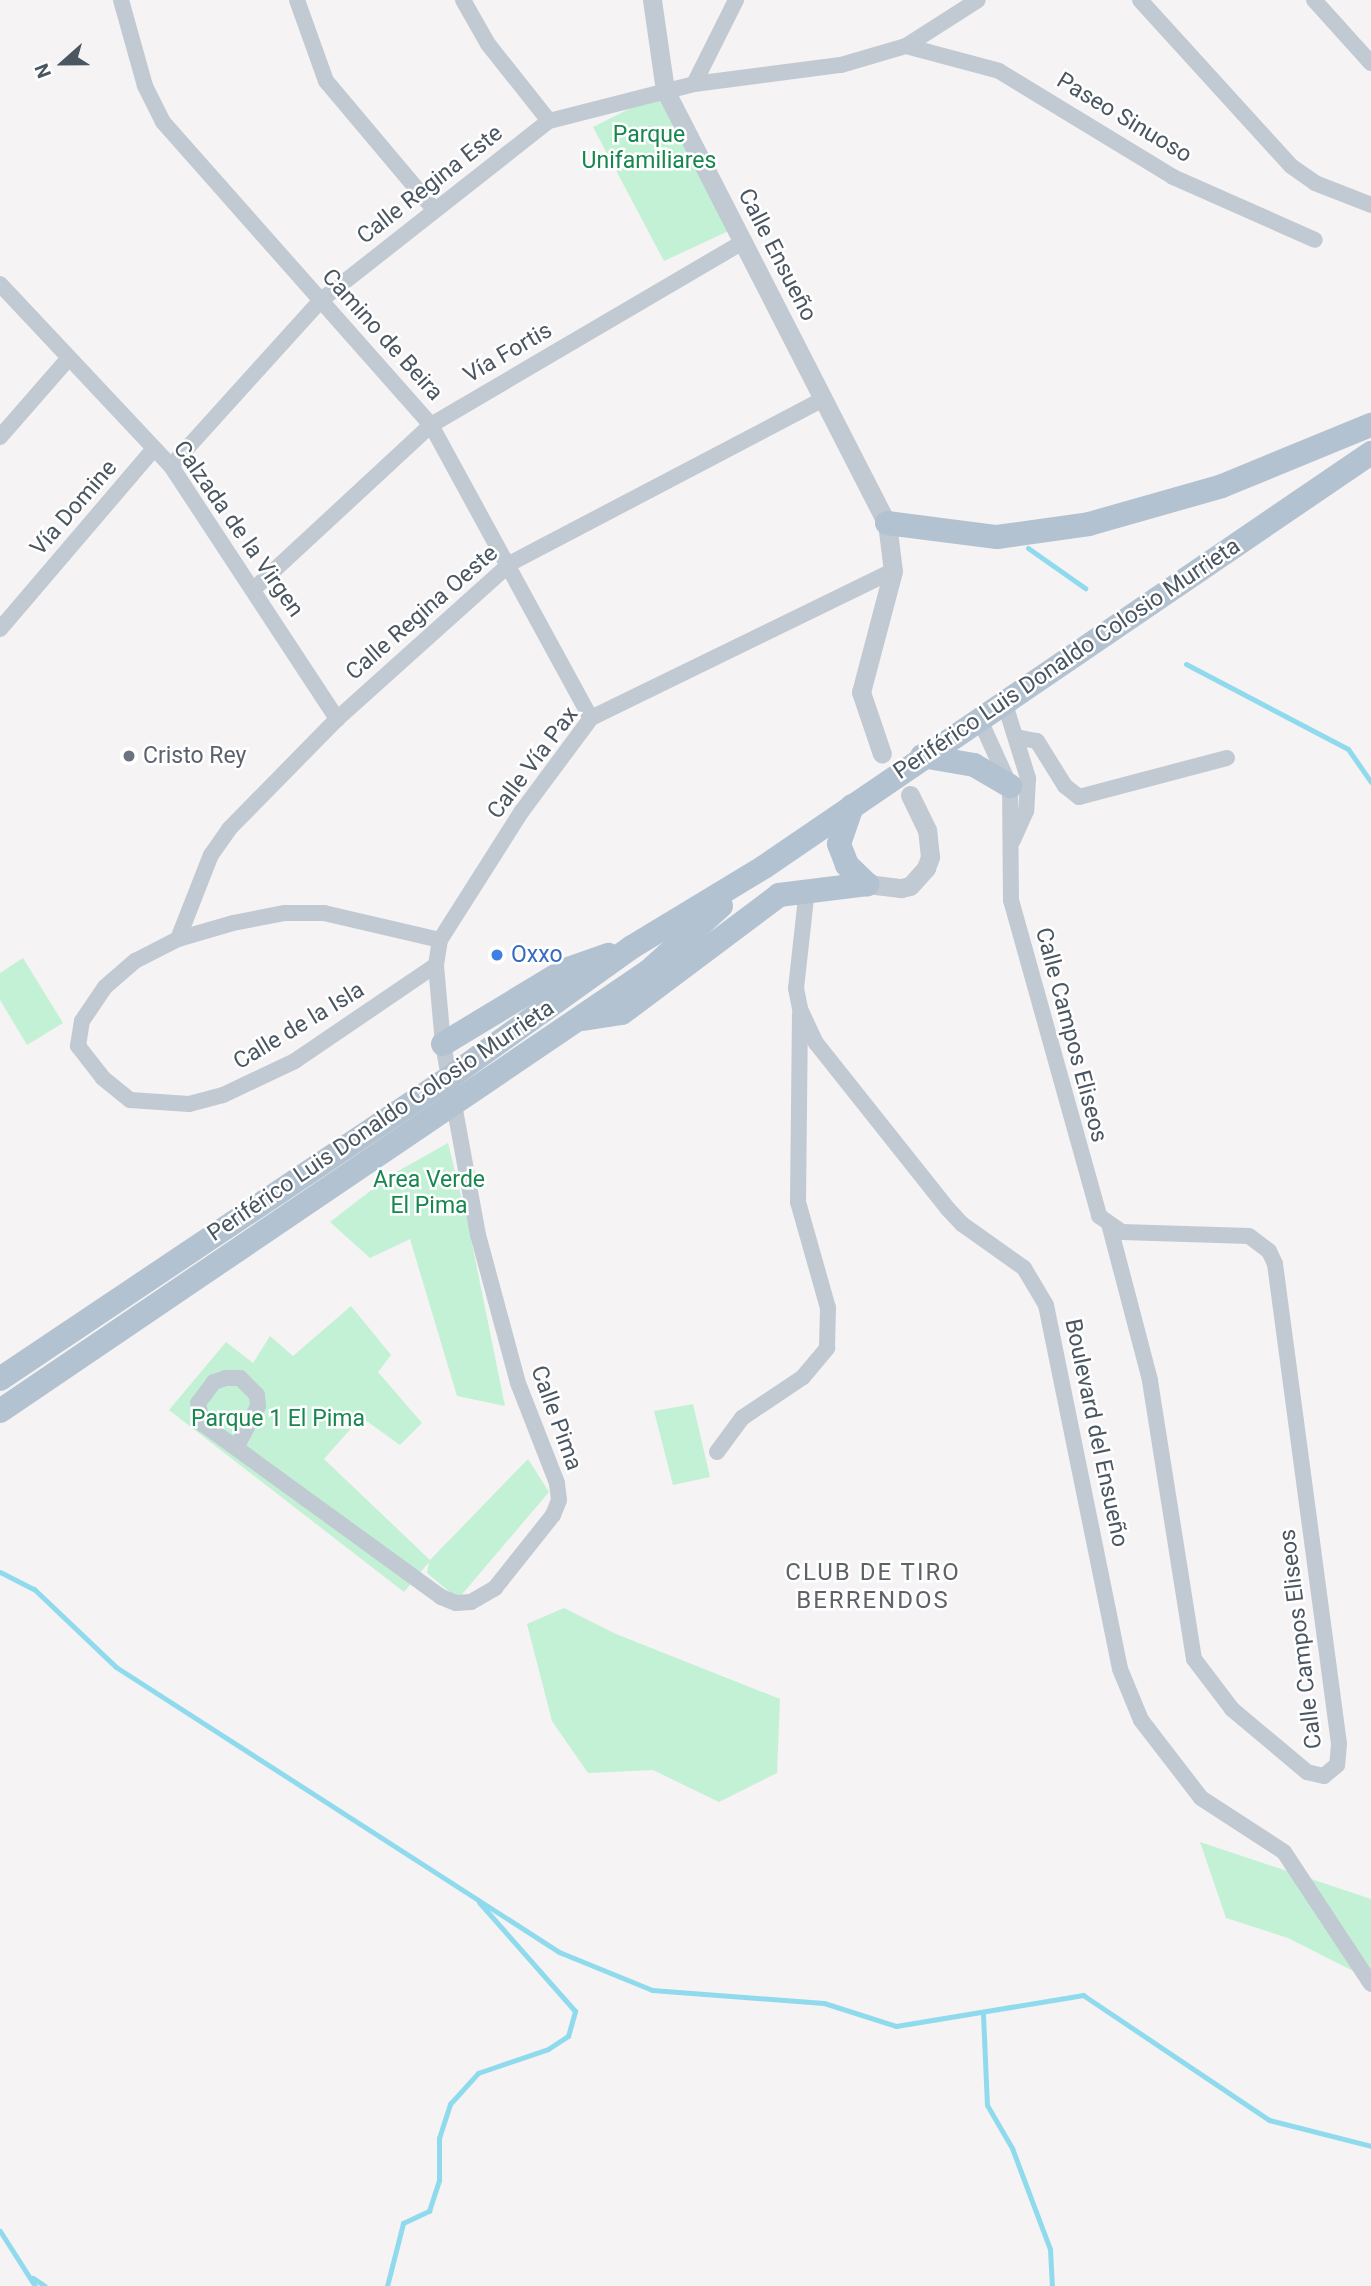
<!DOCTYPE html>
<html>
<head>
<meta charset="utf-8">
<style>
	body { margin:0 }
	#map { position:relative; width:1371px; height:2286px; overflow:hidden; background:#f5f3f3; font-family:Roboto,sans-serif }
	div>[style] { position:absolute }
	.green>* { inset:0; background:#c3f1d5 }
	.stream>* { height:5px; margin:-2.5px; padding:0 2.5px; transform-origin:2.5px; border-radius:2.5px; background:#90daee }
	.minor>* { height:16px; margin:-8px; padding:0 8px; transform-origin:8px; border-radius:8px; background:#c1cad2 }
	.tertiary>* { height:19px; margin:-9.5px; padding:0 9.5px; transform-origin:9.5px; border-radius:9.5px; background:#c1cad2 }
	.primary>* { height:24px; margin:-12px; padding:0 12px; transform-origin:12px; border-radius:12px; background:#b3c2d1 }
	.dots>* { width:19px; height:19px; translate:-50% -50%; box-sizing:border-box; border:4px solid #fff; border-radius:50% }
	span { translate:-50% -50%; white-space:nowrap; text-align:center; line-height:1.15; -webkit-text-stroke:5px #fff; paint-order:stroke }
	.street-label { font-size:23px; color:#4a5661 }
	.park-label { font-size:23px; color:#17864f }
	.worship-label { font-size:23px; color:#5b616d }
	.left { translate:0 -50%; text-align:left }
	.shop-label { font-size:23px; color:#366cbe }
	.neighbourhood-label { font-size:24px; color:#5f6368; letter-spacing:2px }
	.north { position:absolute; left:28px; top:28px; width:70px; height:70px; -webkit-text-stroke:5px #fff; paint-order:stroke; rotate:249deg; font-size:19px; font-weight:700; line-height:28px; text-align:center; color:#4a5661 }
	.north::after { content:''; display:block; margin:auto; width:24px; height:32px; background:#4a5661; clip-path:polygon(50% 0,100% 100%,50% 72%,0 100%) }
</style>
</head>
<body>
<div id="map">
	<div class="green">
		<div style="clip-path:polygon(665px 91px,735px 228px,664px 261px,593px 127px)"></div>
		<div style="clip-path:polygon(23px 958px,63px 1023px,27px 1045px,0 1000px,0 973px)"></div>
		<div style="clip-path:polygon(448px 1143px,468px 1224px,505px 1406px,457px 1396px,410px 1239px,370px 1258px,330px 1222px,391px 1175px)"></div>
		<div style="clip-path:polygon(351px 1306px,391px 1355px,378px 1372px,422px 1423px,400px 1445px,361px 1417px,324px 1459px,430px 1560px,528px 1459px,549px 1492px,458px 1599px,427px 1573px,429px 1562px,404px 1592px,169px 1410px,226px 1342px,253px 1363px,270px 1336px,293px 1356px)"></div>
		<div style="clip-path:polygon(693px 1404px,710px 1477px,673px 1485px,654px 1411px)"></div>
		<div style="clip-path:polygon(564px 1608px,616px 1634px,780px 1699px,777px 1773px,719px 1802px,653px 1770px,588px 1773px,552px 1721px,527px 1624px)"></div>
		<div style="clip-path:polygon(1200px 1842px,1371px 1899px,1371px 1980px,1288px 1938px,1226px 1918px)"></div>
	</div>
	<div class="stream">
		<div style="left:1028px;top:548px;width:70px;rotate:35.1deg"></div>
		<div style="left:1186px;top:664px;width:183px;rotate:27.7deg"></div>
		<div style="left:1348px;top:749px;width:40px;rotate:55.1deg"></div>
		<div style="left:0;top:1572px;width:38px;rotate:27deg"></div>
		<div style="left:34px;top:1589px;width:113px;rotate:43.6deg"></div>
		<div style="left:116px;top:1667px;width:527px;rotate:32.75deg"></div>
		<div style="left:559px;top:1952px;width:100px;rotate:22.2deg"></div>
		<div style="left:652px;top:1990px;width:172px;rotate:4.3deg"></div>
		<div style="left:824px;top:2003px;width:76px;rotate:17.7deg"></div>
		<div style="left:896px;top:2026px;width:190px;rotate:-9.4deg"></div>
		<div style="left:1083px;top:1995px;width:224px;rotate:33.9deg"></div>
		<div style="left:1269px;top:2120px;width:105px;rotate:14.3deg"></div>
		<div style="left:983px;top:2014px;width:91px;rotate:87.5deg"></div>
		<div style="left:987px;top:2105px;width:50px;rotate:59.8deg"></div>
		<div style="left:1012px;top:2148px;width:108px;rotate:69.4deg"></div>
		<div style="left:1050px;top:2249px;width:37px;rotate:87deg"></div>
		<div style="left:0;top:2231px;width:65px;rotate:57.5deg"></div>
		<div style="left:33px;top:2278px;width:14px;rotate:34deg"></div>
		<div style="left:387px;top:2286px;width:65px;rotate:-75.7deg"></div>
		<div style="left:403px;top:2223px;width:29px;rotate:-25deg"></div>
		<div style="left:429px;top:2211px;width:33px;rotate:-72deg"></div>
		<div style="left:439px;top:2180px;width:42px;rotate:-90deg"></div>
		<div style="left:439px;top:2138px;width:36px;rotate:-72deg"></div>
		<div style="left:450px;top:2104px;width:42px;rotate:-47.9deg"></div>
		<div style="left:478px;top:2073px;width:74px;rotate:-18.9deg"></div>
		<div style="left:548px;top:2049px;width:24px;rotate:-33deg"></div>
		<div style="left:568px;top:2036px;width:26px;rotate:-74deg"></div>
		<div style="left:575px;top:2011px;width:145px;rotate:-131.4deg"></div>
	</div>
	<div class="minor">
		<div style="left:121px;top:0;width:89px;rotate:74.4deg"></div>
		<div style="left:145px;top:86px;width:40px;rotate:63.4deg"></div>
		<div style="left:163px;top:122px;width:405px;rotate:48.5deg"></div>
		<div style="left:431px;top:425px;width:334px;rotate:61.4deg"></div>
		<div style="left:297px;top:0;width:86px;rotate:70.3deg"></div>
		<div style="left:326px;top:81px;width:166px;rotate:49.9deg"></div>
		<div style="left:463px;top:0;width:51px;rotate:60.4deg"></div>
		<div style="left:488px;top:44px;width:98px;rotate:51.6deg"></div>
		<div style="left:1140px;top:0;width:224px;rotate:47.7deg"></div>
		<div style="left:1291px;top:166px;width:29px;rotate:35deg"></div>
		<div style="left:1315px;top:183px;width:60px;rotate:21.4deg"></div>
		<div style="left:1314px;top:0;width:85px;rotate:47.9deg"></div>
		<div style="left:906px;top:46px;width:85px;rotate:-32.6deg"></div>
		<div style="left:694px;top:84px;width:94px;rotate:-63.4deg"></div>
		<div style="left:0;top:284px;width:250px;rotate:46.8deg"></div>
		<div style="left:171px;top:466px;width:303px;rotate:56.7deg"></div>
		<div style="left:0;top:437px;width:105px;rotate:-48.9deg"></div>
		<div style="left:171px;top:466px;width:222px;rotate:-47.9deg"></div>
		<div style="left:320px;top:301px;width:291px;rotate:-38.2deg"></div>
		<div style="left:549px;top:121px;width:150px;rotate:-14.3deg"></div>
		<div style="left:694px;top:84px;width:148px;rotate:-7.4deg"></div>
		<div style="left:841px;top:65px;width:68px;rotate:-16.3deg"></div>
		<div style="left:906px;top:46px;width:96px;rotate:15deg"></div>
		<div style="left:999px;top:71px;width:204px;rotate:31.3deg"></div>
		<div style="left:1173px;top:177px;width:155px;rotate:23.9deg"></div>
		<div style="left:255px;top:588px;width:240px;rotate:-42.8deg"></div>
		<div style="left:431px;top:425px;width:362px;rotate:-30.4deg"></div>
		<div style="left:0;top:629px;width:237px;rotate:-49.5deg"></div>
		<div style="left:1004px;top:701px;width:81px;rotate:72.7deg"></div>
		<div style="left:1028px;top:778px;width:33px;rotate:93deg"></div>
		<div style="left:1026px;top:811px;width:32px;rotate:114deg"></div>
		<div style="left:979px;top:718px;width:75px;rotate:65.5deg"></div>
		<div style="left:1010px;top:786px;width:114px;rotate:89.5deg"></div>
		<div style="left:1011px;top:900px;width:328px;rotate:74.4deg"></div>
		<div style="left:1099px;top:1216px;width:28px;rotate:35deg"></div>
		<div style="left:1122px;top:1232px;width:127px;rotate:1.8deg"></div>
		<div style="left:1249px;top:1236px;width:25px;rotate:37deg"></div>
		<div style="left:1269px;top:1251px;width:14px;rotate:65deg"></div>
		<div style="left:1275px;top:1264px;width:484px;rotate:82.4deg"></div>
		<div style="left:1339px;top:1744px;width:21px;rotate:95deg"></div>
		<div style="left:1337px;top:1765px;width:17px;rotate:140deg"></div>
		<div style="left:1324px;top:1776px;width:17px;rotate:-167deg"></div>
		<div style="left:1307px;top:1772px;width:98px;rotate:-140deg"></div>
		<div style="left:1232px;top:1709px;width:63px;rotate:-127.2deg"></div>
		<div style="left:1194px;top:1659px;width:282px;rotate:-99deg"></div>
		<div style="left:1150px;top:1380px;width:158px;rotate:-104.7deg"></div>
		<div style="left:1016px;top:737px;width:21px;rotate:11deg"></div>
		<div style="left:1037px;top:741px;width:53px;rotate:58.1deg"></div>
		<div style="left:1065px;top:786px;width:18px;rotate:38deg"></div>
		<div style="left:1079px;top:797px;width:153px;rotate:-14.8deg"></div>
		<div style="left:807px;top:889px;width:100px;rotate:96.3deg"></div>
		<div style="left:796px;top:988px;width:21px;rotate:79deg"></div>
		<div style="left:800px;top:1009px;width:38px;rotate:65deg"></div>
		<div style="left:816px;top:1043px;width:212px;rotate:51.5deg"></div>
		<div style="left:948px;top:1209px;width:21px;rotate:47deg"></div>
		<div style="left:962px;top:1224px;width:76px;rotate:35.4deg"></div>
		<div style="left:1024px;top:1268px;width:43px;rotate:59.3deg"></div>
		<div style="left:1046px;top:1305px;width:371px;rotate:78.5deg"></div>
		<div style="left:1120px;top:1669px;width:55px;rotate:67.6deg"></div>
		<div style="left:1141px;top:1720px;width:98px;rotate:52.4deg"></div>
		<div style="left:1201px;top:1798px;width:99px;rotate:33deg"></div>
		<div style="left:1284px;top:1852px;width:158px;rotate:56.6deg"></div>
		<div style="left:178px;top:939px;width:90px;rotate:-68.6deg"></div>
		<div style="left:211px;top:855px;width:32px;rotate:-55deg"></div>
		<div style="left:229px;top:829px;width:154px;rotate:-45.5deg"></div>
		<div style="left:337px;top:719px;width:234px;rotate:-41.9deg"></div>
		<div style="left:511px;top:563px;width:352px;rotate:-27.7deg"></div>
		<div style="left:436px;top:965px;width:171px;rotate:145.8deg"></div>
		<div style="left:295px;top:1061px;width:80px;rotate:154.7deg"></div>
		<div style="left:223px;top:1095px;width:35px;rotate:165deg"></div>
		<div style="left:189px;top:1104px;width:59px;rotate:-176.1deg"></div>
		<div style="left:130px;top:1100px;width:35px;rotate:-141deg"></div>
		<div style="left:103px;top:1078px;width:41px;rotate:-128deg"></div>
		<div style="left:78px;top:1046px;width:25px;rotate:-81deg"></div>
		<div style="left:82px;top:1021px;width:41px;rotate:-55.9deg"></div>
		<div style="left:105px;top:987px;width:40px;rotate:-41deg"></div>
		<div style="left:135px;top:961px;width:48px;rotate:-27.1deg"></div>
		<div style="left:178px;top:939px;width:57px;rotate:-16.2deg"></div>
		<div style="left:233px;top:923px;width:53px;rotate:-10.9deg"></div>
		<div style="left:285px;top:913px;width:39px"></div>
		<div style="left:324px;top:913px;width:119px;rotate:13.1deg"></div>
		<div style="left:236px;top:1448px;width:47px;rotate:-62.4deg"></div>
		<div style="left:258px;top:1406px;width:11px;rotate:-95deg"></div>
		<div style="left:257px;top:1395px;width:24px;rotate:-135deg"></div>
		<div style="left:240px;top:1378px;width:14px;rotate:180deg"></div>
		<div style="left:226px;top:1378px;width:13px;rotate:162deg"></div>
		<div style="left:214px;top:1382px;width:26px;rotate:127deg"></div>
		<div style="left:198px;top:1403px;width:22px;rotate:77deg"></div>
		<div style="left:203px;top:1424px;width:294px;rotate:36deg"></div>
		<div style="left:441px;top:1597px;width:16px;rotate:22deg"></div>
		<div style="left:456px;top:1603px;width:15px;rotate:-4deg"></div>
		<div style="left:471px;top:1602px;width:28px;rotate:-30deg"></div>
		<div style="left:495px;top:1588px;width:93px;rotate:-51.5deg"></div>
		<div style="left:553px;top:1515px;width:16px;rotate:-68deg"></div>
		<div style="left:559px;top:1500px;width:17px;rotate:-97deg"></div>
		<div style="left:557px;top:1483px;width:107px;rotate:-111.3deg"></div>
		<div style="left:518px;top:1383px;width:153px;rotate:-105.1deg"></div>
		<div style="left:478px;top:1235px;width:194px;rotate:-100.4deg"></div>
		<div style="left:443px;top:1044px;width:79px;rotate:-95.1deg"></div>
		<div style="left:436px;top:965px;width:25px;rotate:-81deg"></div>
		<div style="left:440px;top:940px;width:153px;rotate:-57.6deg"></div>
		<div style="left:522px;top:811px;width:116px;rotate:-53.4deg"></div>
		<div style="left:591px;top:718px;width:336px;rotate:-26deg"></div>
		<div style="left:717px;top:1452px;width:42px;rotate:-53.7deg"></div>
		<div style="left:742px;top:1418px;width:73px;rotate:-33.9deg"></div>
		<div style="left:803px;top:1377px;width:38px;rotate:-50deg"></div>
		<div style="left:827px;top:1348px;width:40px;rotate:-88.6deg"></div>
		<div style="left:828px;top:1308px;width:110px;rotate:-105.8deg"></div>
		<div style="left:798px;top:1202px;width:187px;rotate:-89.4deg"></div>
	</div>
	<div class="tertiary">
		<div style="left:652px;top:0;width:91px;rotate:81.8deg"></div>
		<div style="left:665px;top:90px;width:487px;rotate:62.9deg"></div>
		<div style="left:887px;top:523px;width:48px;rotate:82.9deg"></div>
		<div style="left:893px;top:571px;width:125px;rotate:104.8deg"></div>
		<div style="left:861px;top:692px;width:65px;rotate:71.3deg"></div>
		<div style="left:867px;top:884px;width:34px;rotate:7deg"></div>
		<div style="left:901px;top:888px;width:9px;rotate:-13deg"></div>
		<div style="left:910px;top:886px;width:24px;rotate:-48deg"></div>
		<div style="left:926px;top:868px;width:12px;rotate:-70deg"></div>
		<div style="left:930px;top:857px;width:27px;rotate:-96deg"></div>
		<div style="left:927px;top:830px;width:39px;rotate:-116deg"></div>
	</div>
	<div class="primary">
		<div style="left:887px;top:523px;width:111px;rotate:7.3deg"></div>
		<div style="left:997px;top:537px;width:93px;rotate:-8deg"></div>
		<div style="left:1089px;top:524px;width:138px;rotate:-15.9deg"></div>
		<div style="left:1222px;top:486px;width:161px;rotate:-22.3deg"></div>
		<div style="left:922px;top:756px;width:53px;rotate:9.8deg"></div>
		<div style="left:974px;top:765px;width:42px;rotate:30.3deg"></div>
		<div style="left:852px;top:806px;width:40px;rotate:108.9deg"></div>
		<div style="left:839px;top:844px;width:22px;rotate:69deg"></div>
		<div style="left:847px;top:865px;width:28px;rotate:44deg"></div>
		<div style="left:583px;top:1019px;width:39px;rotate:-9deg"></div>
		<div style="left:622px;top:1013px;width:196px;rotate:-36.9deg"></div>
		<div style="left:779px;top:895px;width:89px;rotate:-7.1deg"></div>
		<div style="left:443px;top:1044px;width:143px;rotate:-31.2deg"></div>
		<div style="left:565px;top:970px;width:46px;rotate:-19.2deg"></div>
		<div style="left:0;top:1379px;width:541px;rotate:-33.84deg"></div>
		<div style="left:449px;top:1078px;width:225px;rotate:-35.6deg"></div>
		<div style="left:632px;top:947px;width:154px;rotate:-31.2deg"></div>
		<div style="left:764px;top:867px;width:735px;rotate:-34.3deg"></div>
		<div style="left:0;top:1411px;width:784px;rotate:-34.14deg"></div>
		<div style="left:649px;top:971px;width:97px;rotate:-42.1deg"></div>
	</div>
	<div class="dots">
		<div style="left:129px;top:756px;background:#6b7280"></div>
		<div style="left:497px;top:955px;background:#3f7fe0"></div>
	</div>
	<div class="street-label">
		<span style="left:1124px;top:118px;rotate:31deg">Paseo Sinuoso</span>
		<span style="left:430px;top:185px;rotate:-38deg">Calle Regina Este</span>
		<span style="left:777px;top:255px;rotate:63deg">Calle Ensueño</span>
		<span style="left:382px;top:335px;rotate:48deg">Camino de Beira</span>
		<span style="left:508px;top:353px;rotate:-30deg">Vía Fortis</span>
		<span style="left:74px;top:508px;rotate:-49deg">Vía Domine</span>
		<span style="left:238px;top:529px;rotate:55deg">Calzada de la Virgen</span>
		<span style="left:422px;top:613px;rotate:-41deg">Calle Regina Oeste</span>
		<span style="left:1067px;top:659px;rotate:-34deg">Periférico Luis Donaldo Colosio Murrieta</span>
		<span style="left:533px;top:763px;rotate:-53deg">Calle Vía Pax</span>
		<span style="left:299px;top:1026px;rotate:-31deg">Calle de la Isla</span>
		<span style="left:1071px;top:1035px;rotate:75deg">Calle Campos Eliseos</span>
		<span style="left:381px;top:1121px;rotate:-34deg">Periférico Luis Donaldo Colosio Murrieta</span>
		<span style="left:556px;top:1418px;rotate:70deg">Calle Pima</span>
		<span style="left:1096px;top:1433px;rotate:78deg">Boulevard del Ensueño</span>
		<span style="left:1301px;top:1639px;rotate:-97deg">Calle Campos Eliseos</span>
	</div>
	<div class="park-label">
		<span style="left:649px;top:148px">Parque<br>Unifamiliares</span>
		<span style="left:429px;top:1193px">Area Verde<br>El Pima</span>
		<span style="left:278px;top:1419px">Parque 1 El Pima</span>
	</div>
	<div class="worship-label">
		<span class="left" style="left:143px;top:756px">Cristo Rey</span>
	</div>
	<div class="shop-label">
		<span class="left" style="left:511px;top:955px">Oxxo</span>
	</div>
	<div class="neighbourhood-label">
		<span style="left:873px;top:1587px">CLUB DE TIRO<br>BERRENDOS</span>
	</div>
	<div class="north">N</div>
</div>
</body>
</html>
